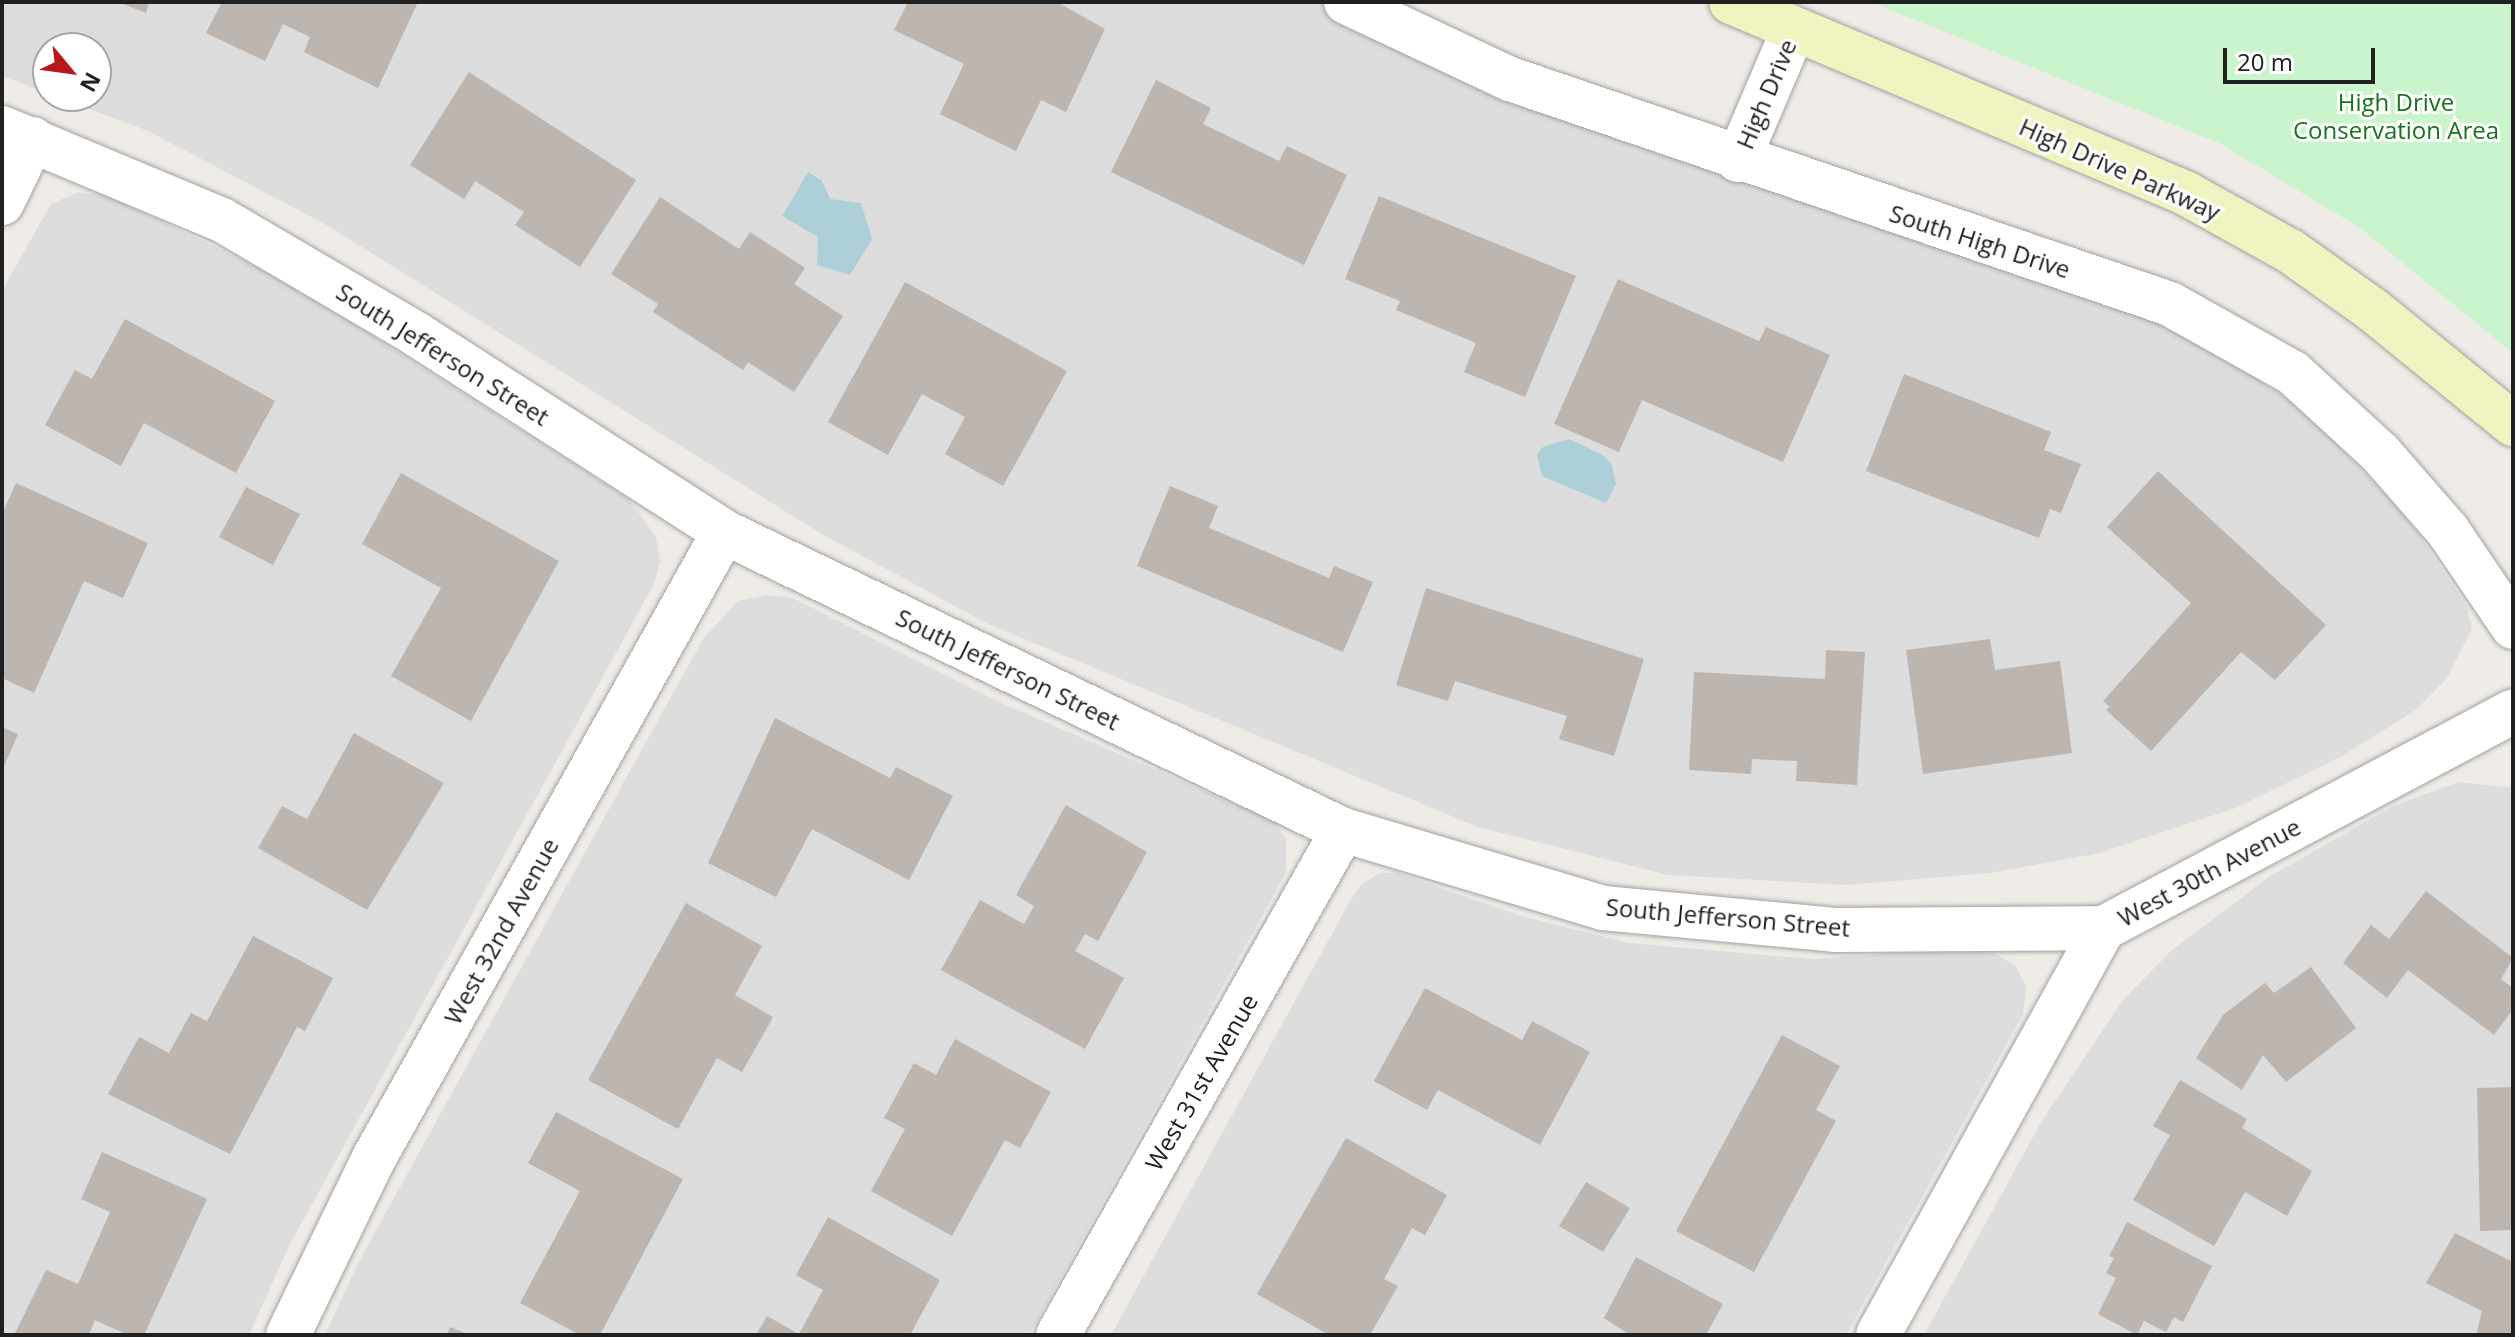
<!DOCTYPE html>
<html>
<head>
<meta charset="utf-8">
<style>
	body { margin:0 }
	#map { position:relative; width:2515px; height:1337px; overflow:hidden; background:#efece7; font-family:"Open Sans",sans-serif }
	div>[style] { position:absolute }
	.residential>* { inset:0; background:#ddd }
	.park>* { inset:0; background:#caf4cc }
	.water>* { inset:0; background:#adcfd7 }
	.building>* { inset:0; background:#bcb5b0 }
	.roads { filter:drop-shadow(0 0 2px #a1a1a1) drop-shadow(0 0 2px #a1a1a1) }
	.street>* { height:44px; margin:-22px; padding:0 22px; transform-origin:22px; border-radius:22px; background:#fff }
	.secondary>* { height:44px; margin:-22px; padding:0 22px; transform-origin:22px; border-radius:22px; background:#f1f3c1 }
	span { translate:-50% -50%; white-space:nowrap; text-align:center; line-height:1.15; -webkit-text-stroke:6px #fff; paint-order:stroke }
	.street-label { font-size:24px; color:#202020 }
	.park-label { font-size:24px; color:#19731e }
	.frame { position:absolute; inset:0; border:4px solid #202020; pointer-events:none }
	.north { position:absolute; left:32px; top:32px; width:80px; height:80px; box-sizing:border-box; background:#fff; border:2px solid #a6a6a6; border-radius:50%; rotate:119deg; font-size:22px; font-weight:700; line-height:32px; text-align:center; color:#202020 }
	.north::after { content:''; display:block; margin:auto; width:28px; height:36px; background:#b8171b; clip-path:polygon(50% 0,100% 100%,50% 72%,0 100%) }
	.scale { position:absolute; left:2223px; top:48px; width:152px; height:36px; box-sizing:border-box; border:4px solid #202020; border-top:0; padding-left:10px; font-size:24px; line-height:28px; white-space:nowrap; color:#202020; -webkit-text-stroke:6px #fff; paint-order:stroke }
</style>
</head>
<body>
<div id="map">
	<div class="residential">
		<div style="clip-path:polygon(2px 2px,1319px 2px,1493px 87px,2152px 317px,2219px 353px,2305px 411px,2408px 518px,2467px 607px,2472px 629px,2447px 678px,2416px 710px,2342px 756px,2236px 808px,2096px 854px,1989px 873px,1846px 885px,1668px 875px,1478px 827px,986px 623px,820px 533px,325px 224px,148px 131px,55px 96px,96px 96px,96px 48px,48px 48px,48px 93px,2px 76px)"></div>
		<div style="clip-path:polygon(79px 192px,111px 197px,271px 274px,359px 327px,629px 499px,656px 537px,660px 561px,654px 584px,290px 1244px,249px 1335px,2px 1335px,2px 291px,51px 204px)"></div>
		<div style="clip-path:polygon(766px 595px,793px 598px,999px 702px,1274px 821px,1286px 839px,1286px 873px,1029px 1335px,325px 1335px,358px 1263px,703px 639px,738px 601px)"></div>
		<div style="clip-path:polygon(2459px 782px,2513px 788px,2513px 1335px,1924px 1335px,2043px 1119px,2123px 1000px,2171px 951px,2270px 876px,2393px 806px)"></div>
		<div style="clip-path:polygon(1380px 873px,1398px 873px,1521px 916px,1630px 943px,1812px 959px,1968px 948px,1996px 954px,2016px 966px,2026px 987px,2023px 1014px,1846px 1335px,1111px 1335px,1350px 901px,1362px 884px)"></div>
	</div>
	<div class="park">
		<div style="clip-path:polygon(1871px 2px,2513px 2px,2513px 353px,2360px 228px,2219px 143px)"></div>
	</div>
	<div class="water">
		<div style="clip-path:polygon(808px 172px,822px 181px,830px 199px,861px 203px,872px 239px,850px 275px,817px 265px,818px 237px,782px 216px)"></div>
		<div style="clip-path:polygon(1569px 439px,1603px 455px,1612px 465px,1616px 484px,1606px 503px,1542px 476px,1537px 455px,1543px 447px)"></div>
	</div>
	<div class="building">
		<div style="clip-path:polygon(118px 2px,149px 2px,146px 13px)"></div>
		<div style="clip-path:polygon(222px 2px,418px 2px,378px 88px,304px 52px,310px 37px,283px 24px,265px 61px,206px 33px)"></div>
		<div style="clip-path:polygon(908px 2px,1057px 2px,1105px 29px,1066px 112px,1041px 100px,1016px 151px,940px 114px,964px 64px,894px 30px)"></div>
		<div style="clip-path:polygon(469px 72px,636px 180px,580px 267px,515px 225px,524px 212px,475px 181px,464px 199px,410px 165px)"></div>
		<div style="clip-path:polygon(1156px 80px,1211px 108px,1203px 124px,1279px 161px,1287px 146px,1347px 175px,1304px 265px,1111px 172px)"></div>
		<div style="clip-path:polygon(1379px 196px,1576px 276px,1525px 397px,1464px 372px,1476px 343px,1396px 310px,1400px 301px,1345px 279px)"></div>
		<div style="clip-path:polygon(660px 197px,739px 249px,750px 232px,805px 268px,794px 284px,843px 316px,794px 392px,748px 362px,743px 370px,653px 312px,658px 304px,611px 274px)"></div>
		<div style="clip-path:polygon(1618px 279px,1759px 341px,1766px 327px,1830px 355px,1783px 462px,1642px 400px,1619px 452px,1554px 424px)"></div>
		<div style="clip-path:polygon(905px 282px,1067px 371px,1003px 486px,945px 454px,965px 417px,922px 394px,888px 455px,828px 422px)"></div>
		<div style="clip-path:polygon(125px 319px,275px 401px,236px 473px,144px 423px,121px 466px,45px 425px,75px 370px,92px 379px)"></div>
		<div style="clip-path:polygon(1904px 374px,2051px 432px,2044px 450px,2081px 464px,2061px 513px,2050px 509px,2039px 538px,1866px 471px)"></div>
		<div style="clip-path:polygon(2158px 471px,2326px 625px,2275px 680px,2241px 652px,2151px 751px,2106px 710px,2110px 707px,2103px 701px,2191px 603px,2107px 527px)"></div>
		<div style="clip-path:polygon(401px 473px,559px 561px,471px 721px,391px 676px,441px 588px,362px 544px)"></div>
		<div style="clip-path:polygon(16px 483px,148px 543px,123px 598px,84px 581px,34px 693px,2px 678px,2px 514px)"></div>
		<div style="clip-path:polygon(1170px 486px,1218px 506px,1209px 528px,1329px 578px,1334px 566px,1373px 582px,1343px 652px,1137px 566px)"></div>
		<div style="clip-path:polygon(246px 487px,300px 514px,273px 565px,219px 537px)"></div>
		<div style="clip-path:polygon(1426px 588px,1644px 659px,1614px 756px,1559px 739px,1567px 716px,1455px 681px,1448px 701px,1396px 685px)"></div>
		<div style="clip-path:polygon(1990px 639px,1995px 670px,2060px 661px,2072px 753px,1923px 774px,1906px 650px)"></div>
		<div style="clip-path:polygon(1826px 650px,1865px 652px,1857px 785px,1796px 781px,1797px 761px,1752px 759px,1751px 774px,1689px 770px,1694px 672px,1825px 679px)"></div>
		<div style="clip-path:polygon(775px 718px,890px 778px,896px 767px,953px 796px,909px 880px,812px 829px,776px 897px,708px 863px)"></div>
		<div style="clip-path:polygon(2px 727px,18px 734px,2px 771px)"></div>
		<div style="clip-path:polygon(354px 733px,444px 783px,367px 910px,258px 848px,282px 806px,307px 819px)"></div>
		<div style="clip-path:polygon(1066px 805px,1147px 852px,1098px 941px,1085px 934px,1075px 951px,1124px 978px,1085px 1049px,941px 970px,980px 900px,1024px 924px,1034px 906px,1016px 895px)"></div>
		<div style="clip-path:polygon(2426px 891px,2513px 958px,2501px 979px,2513px 988px,2513px 1009px,2494px 1035px,2408px 970px,2387px 998px,2343px 963px,2371px 925px,2389px 939px)"></div>
		<div style="clip-path:polygon(686px 903px,762px 946px,735px 995px,773px 1017px,742px 1072px,717px 1058px,678px 1129px,588px 1080px)"></div>
		<div style="clip-path:polygon(253px 936px,333px 978px,305px 1031px,297px 1027px,230px 1154px,108px 1094px,139px 1037px,169px 1053px,191px 1013px,207px 1021px)"></div>
		<div style="clip-path:polygon(2311px 967px,2356px 1028px,2286px 1082px,2263px 1055px,2242px 1090px,2196px 1058px,2223px 1015px,2265px 983px,2274px 993px)"></div>
		<div style="clip-path:polygon(1425px 988px,1522px 1040px,1532px 1021px,1590px 1052px,1540px 1145px,1438px 1090px,1427px 1110px,1374px 1081px)"></div>
		<div style="clip-path:polygon(1782px 1035px,1840px 1066px,1816px 1110px,1836px 1121px,1754px 1272px,1676px 1231px)"></div>
		<div style="clip-path:polygon(955px 1039px,1051px 1092px,1020px 1148px,1005px 1140px,952px 1236px,871px 1191px,905px 1129px,884px 1118px,914px 1063px,936px 1075px)"></div>
		<div style="clip-path:polygon(2180px 1080px,2247px 1119px,2242px 1128px,2312px 1171px,2287px 1216px,2245px 1192px,2214px 1246px,2133px 1200px,2170px 1135px,2153px 1126px)"></div>
		<div style="clip-path:polygon(2513px 1087px,2513px 1230px,2480px 1231px,2477px 1088px)"></div>
		<div style="clip-path:polygon(556px 1112px,683px 1179px,600px 1335px,580px 1335px,520px 1303px,580px 1191px,528px 1163px)"></div>
		<div style="clip-path:polygon(1346px 1138px,1447px 1195px,1425px 1235px,1412px 1228px,1384px 1279px,1398px 1286px,1370px 1335px,1329px 1335px,1257px 1294px)"></div>
		<div style="clip-path:polygon(102px 1152px,207px 1199px,144px 1335px,128px 1335px,95px 1320px,89px 1335px,14px 1335px,46px 1270px,78px 1284px,110px 1212px,81px 1199px)"></div>
		<div style="clip-path:polygon(1586px 1182px,1630px 1208px,1603px 1252px,1559px 1226px)"></div>
		<div style="clip-path:polygon(828px 1217px,940px 1280px,910px 1335px,756px 1335px,767px 1316px,799px 1334px,823px 1290px,796px 1275px)"></div>
		<div style="clip-path:polygon(2127px 1222px,2212px 1266px,2183px 1322px,2174px 1317px,2166px 1332px,2144px 1321px,2137px 1335px,2098px 1314px,2116px 1278px,2106px 1273px,2114px 1258px,2109px 1256px)"></div>
		<div style="clip-path:polygon(2455px 1233px,2513px 1262px,2513px 1335px,2476px 1335px,2482px 1311px,2426px 1283px)"></div>
		<div style="clip-path:polygon(1636px 1257px,1723px 1304px,1706px 1335px,1630px 1335px,1604px 1318px)"></div>
		<div style="clip-path:polygon(450px 1327px,470px 1335px,447px 1335px)"></div>
	</div>
	<div class="roads">
		<div class="street">
			<div style="left:1346px;top:2px;width:181px;rotate:25.2deg"></div>
			<div style="left:1510px;top:79px;width:697px;rotate:18.82deg"></div>
			<div style="left:2170px;top:304px;width:141px;rotate:29.3deg"></div>
			<div style="left:2293px;top:373px;width:118px;rotate:42.6deg"></div>
			<div style="left:2380px;top:453px;width:103px;rotate:48.9deg"></div>
			<div style="left:2448px;top:531px;width:116px;rotate:55.9deg"></div>
			<div style="left:2px;top:128px;width:238px;rotate:22.7deg"></div>
			<div style="left:222px;top:220px;width:225px;rotate:30.4deg"></div>
			<div style="left:416px;top:334px;width:366px;rotate:32.7deg"></div>
			<div style="left:724px;top:532px;width:687px;rotate:25.71deg"></div>
			<div style="left:1343px;top:830px;width:271px;rotate:16.7deg"></div>
			<div style="left:1603px;top:908px;width:233px;rotate:5.4deg"></div>
			<div style="left:1835px;top:930px;width:269px;rotate:-0.4deg"></div>
			<div style="left:1738px;top:160px;width:142px;rotate:-66.9deg"></div>
			<div style="left:2px;top:203px;width:71px;rotate:-64.2deg"></div>
			<div style="left:288px;top:1335px;width:197px;rotate:-64.1deg"></div>
			<div style="left:374px;top:1158px;width:717px;rotate:-60.79deg"></div>
			<div style="left:1058px;top:1335px;width:580px;rotate:-60.56deg"></div>
			<div style="left:1878px;top:1335px;width:466px;rotate:-61deg"></div>
			<div style="left:2104px;top:928px;width:463px;rotate:-27.9deg"></div>
		</div>
		<div class="secondary">
			<div style="left:1731px;top:2px;width:495px;rotate:22.8deg"></div>
			<div style="left:2187px;top:194px;width:118px;rotate:29deg"></div>
			<div style="left:2290px;top:251px;width:102px;rotate:35.4deg"></div>
			<div style="left:2373px;top:310px;width:181px;rotate:39.2deg"></div>
		</div>
	</div>
	<div class="street-label">
		<span style="left:1766px;top:94px;rotate:-67deg">High Drive</span>
		<span style="left:2120px;top:169px;rotate:24deg">High Drive Parkway</span>
		<span style="left:1980px;top:241px;rotate:18deg">South High Drive</span>
		<span style="left:443px;top:354px;rotate:32deg">South Jefferson Street</span>
		<span style="left:1008px;top:669px;rotate:26deg">South Jefferson Street</span>
		<span style="left:2209px;top:872px;rotate:-28deg">West 30th Avenue</span>
		<span style="left:1728px;top:917px;rotate:5deg">South Jefferson Street</span>
		<span style="left:501px;top:931px;rotate:-61deg">West 32nd Avenue</span>
		<span style="left:1201px;top:1082px;rotate:-60deg">West 31st Avenue</span>
	</div>
	<div class="park-label">
		<span style="left:2396px;top:116px">High Drive<br>Conservation Area</span>
	</div>
	<div class="frame"></div>
	<div class="north">N</div>
	<div class="scale">20 m</div>
</div>
</body>
</html>
